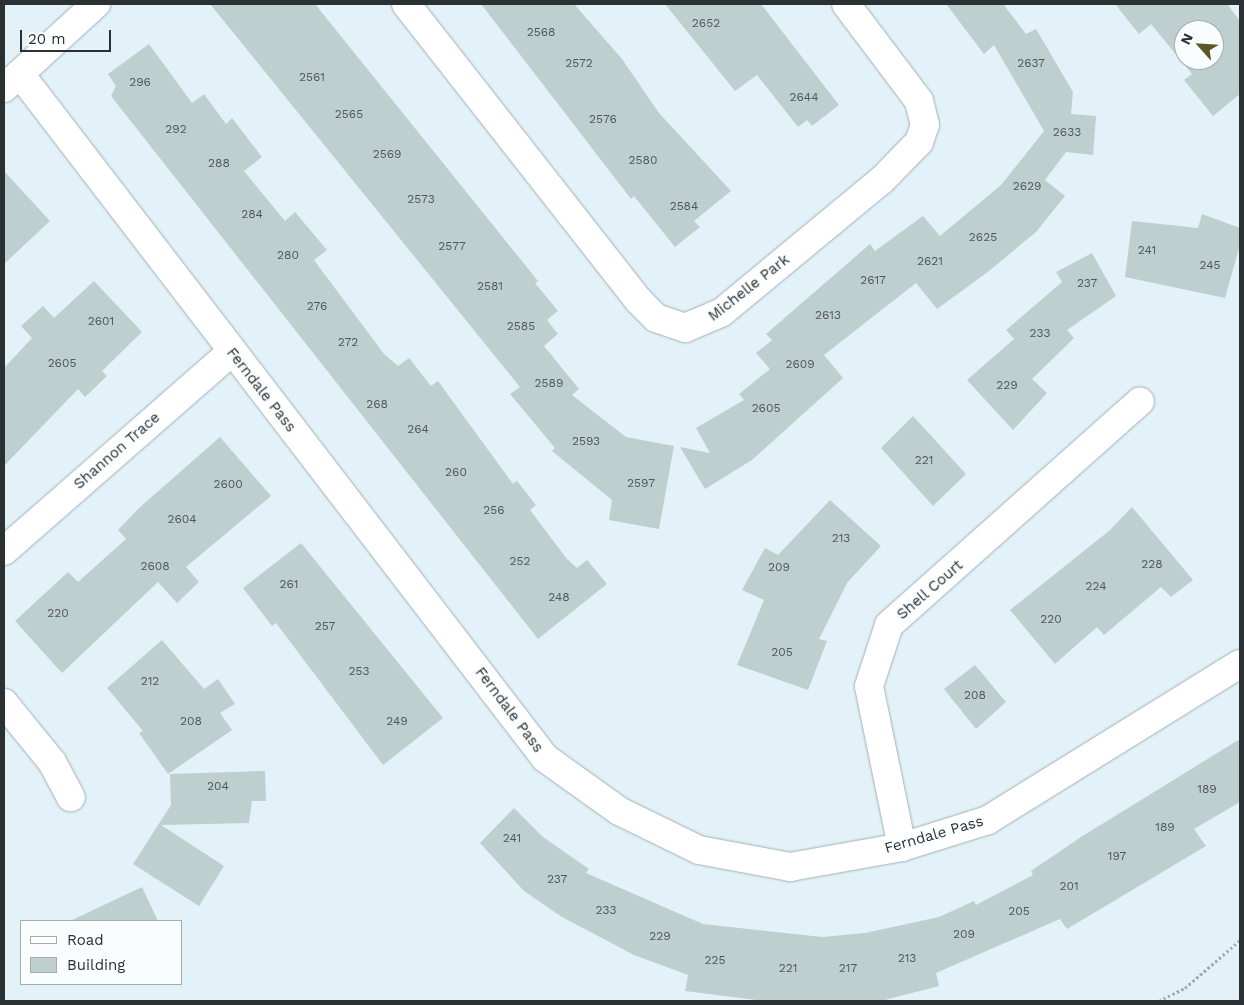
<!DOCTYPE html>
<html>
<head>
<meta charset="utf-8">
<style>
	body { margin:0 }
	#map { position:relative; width:1244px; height:1005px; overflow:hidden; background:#e3f2f8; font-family:"Work Sans",sans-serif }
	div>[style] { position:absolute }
	.building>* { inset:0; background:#becfcf }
	.path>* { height:3px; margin-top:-1.5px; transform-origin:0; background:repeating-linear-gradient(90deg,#a2adb2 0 2.5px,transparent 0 5px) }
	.roads { filter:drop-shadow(0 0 1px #a1b0b5) drop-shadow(0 0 1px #a1b0b5) }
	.street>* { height:28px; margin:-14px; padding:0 14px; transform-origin:14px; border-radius:14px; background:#fff }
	span { translate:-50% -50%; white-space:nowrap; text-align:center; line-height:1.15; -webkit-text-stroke:4px #fafdfe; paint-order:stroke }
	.number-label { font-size:12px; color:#50585a }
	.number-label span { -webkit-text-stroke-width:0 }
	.street-label { font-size:15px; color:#2b3133 }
	.frame { position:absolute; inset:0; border:5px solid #2b3133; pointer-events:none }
	.legend { position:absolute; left:20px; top:920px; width:162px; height:65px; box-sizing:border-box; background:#fafdfe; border:1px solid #a7abad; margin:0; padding:6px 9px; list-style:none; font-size:15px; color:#2b3133 }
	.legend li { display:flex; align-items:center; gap:10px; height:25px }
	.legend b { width:25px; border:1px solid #a7abad }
	.north { position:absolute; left:1174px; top:20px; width:50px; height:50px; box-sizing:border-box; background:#fafdfe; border:1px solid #a7abad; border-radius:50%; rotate:296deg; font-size:14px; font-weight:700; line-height:20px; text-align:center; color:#2b3133 }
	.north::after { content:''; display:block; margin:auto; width:18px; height:22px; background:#5c5825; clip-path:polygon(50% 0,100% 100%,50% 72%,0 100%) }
	.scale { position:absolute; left:20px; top:30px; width:91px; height:22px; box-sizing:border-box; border:2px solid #2b3133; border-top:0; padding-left:6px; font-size:15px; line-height:18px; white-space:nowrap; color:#2b3133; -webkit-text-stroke:4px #fafdfe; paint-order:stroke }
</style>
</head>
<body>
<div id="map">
	<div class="building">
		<div style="clip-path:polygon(210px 4px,315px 4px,538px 281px,535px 283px,558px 311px,547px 320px,558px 334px,544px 346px,579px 389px,572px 395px,626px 437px,674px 446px,659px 529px,609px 520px,612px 500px,552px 451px,555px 448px,510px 394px,520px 387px)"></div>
		<div style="clip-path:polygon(481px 4px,574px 4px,622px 59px,659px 113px,731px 191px,694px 221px,700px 227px,675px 247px,634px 196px,631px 199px)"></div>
		<div style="clip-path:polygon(665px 4px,761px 4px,839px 105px,812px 126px,807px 120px,798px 127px,757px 75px,735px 91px)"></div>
		<div style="clip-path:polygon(946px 4px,1003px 4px,1026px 34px,1036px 29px,1073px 92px,1071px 114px,1096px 116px,1093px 155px,1066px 152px,1045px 180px,1065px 196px,1036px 232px,989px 271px,937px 309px,916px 283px,824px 355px,843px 378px,752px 460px,705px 489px,680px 447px,710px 453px,696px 428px,744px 400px,739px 394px,770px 369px,756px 353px,772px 340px,766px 334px,870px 244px,875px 251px,923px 216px,940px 236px,1001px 185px,1044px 131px,994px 45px,984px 54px)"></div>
		<div style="clip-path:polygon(evenodd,1115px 4px,1227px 4px,1240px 21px,1240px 94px,1213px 116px,1184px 80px,1192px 74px,1151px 24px,1139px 34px,1115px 4px,1184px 30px,1214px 30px,1214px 60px,1184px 60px,1184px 30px)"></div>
		<div style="clip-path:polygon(149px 44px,192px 103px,204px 94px,226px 124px,232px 118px,262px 157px,244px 171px,285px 221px,295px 212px,327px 250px,314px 260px,384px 354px,398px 366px,409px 358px,431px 386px,438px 381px,513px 484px,517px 481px,536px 505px,530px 510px,567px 559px,577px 568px,587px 560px,607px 584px,538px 639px,111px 96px,116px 86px,108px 74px)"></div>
		<div style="clip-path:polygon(4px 171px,50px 221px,4px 264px)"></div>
		<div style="clip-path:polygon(1202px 214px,1240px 228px,1240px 245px,1225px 298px,1125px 277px,1132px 221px,1198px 228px)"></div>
		<div style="clip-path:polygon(1092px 253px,1116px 296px,1067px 330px,1074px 338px,1032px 379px,1047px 393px,1013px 430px,967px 380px,1014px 339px,1006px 330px,1062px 282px,1056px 272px)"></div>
		<div style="clip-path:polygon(94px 281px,142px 332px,102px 371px,107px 376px,85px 397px,78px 389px,4px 466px,4px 368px,32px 338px,21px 326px,43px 306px,54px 318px)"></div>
		<div style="clip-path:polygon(913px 416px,966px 474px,933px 506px,881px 448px)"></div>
		<div style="clip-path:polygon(220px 437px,271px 496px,186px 567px,199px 582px,177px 603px,158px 582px,62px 673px,15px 621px,68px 572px,78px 582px,126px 539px,118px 530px,139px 508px)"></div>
		<div style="clip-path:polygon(830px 500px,881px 546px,847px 583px,819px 639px,827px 641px,808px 690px,737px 665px,764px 600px,742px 590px,765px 548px,778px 555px)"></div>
		<div style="clip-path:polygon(1132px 507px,1193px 580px,1171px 597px,1161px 587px,1104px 635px,1097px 627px,1055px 664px,1010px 610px,1110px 530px)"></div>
		<div style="clip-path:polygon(301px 543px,443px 718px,383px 765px,276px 623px,272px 626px,243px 588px)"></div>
		<div style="clip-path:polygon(162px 640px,204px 689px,218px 679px,235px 704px,220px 713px,232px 730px,168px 774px,139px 733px,143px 731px,107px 688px)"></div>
		<div style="clip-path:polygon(975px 665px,1006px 702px,976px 729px,944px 689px)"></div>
		<div style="clip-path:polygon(1240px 739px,1240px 802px,1194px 829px,1206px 846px,1067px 929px,1060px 919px,936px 973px,939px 986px,881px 1001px,765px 1001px,685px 991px,688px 975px,634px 955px,562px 917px,524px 891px,480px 843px,514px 808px,543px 837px,589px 869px,586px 873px,703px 924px,822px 937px,865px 933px,939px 917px,974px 901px,976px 905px,1033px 875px,1031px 871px,1081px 837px)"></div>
		<div style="clip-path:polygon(265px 771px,266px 801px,252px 801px,249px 823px,161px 825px,224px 866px,199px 906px,133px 864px,171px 805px,170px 774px)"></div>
		<div style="clip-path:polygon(142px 887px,158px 921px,70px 921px)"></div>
	</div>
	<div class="path">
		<div style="left:1159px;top:1001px;width:29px;rotate:-27deg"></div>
		<div style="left:1185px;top:988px;width:73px;rotate:-41.1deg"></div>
	</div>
	<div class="roads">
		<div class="street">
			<div style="left:406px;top:4px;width:376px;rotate:51.9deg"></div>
			<div style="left:638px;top:300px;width:25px;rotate:45deg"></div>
			<div style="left:656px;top:318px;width:31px;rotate:19deg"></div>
			<div style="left:685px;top:328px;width:39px;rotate:-23deg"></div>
			<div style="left:721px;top:313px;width:209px;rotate:-39.6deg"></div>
			<div style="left:882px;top:180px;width:53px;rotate:-45.8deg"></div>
			<div style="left:919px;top:142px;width:18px;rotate:-71deg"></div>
			<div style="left:925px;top:125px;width:25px;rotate:-104deg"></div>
			<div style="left:919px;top:101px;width:121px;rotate:-127deg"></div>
			<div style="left:20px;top:74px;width:862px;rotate:52.49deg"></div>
			<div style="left:545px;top:758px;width:91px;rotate:35.6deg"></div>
			<div style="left:619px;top:811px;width:89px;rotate:26deg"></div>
			<div style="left:699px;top:850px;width:93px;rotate:10.6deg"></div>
			<div style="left:790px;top:867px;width:114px;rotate:-10.1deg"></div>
			<div style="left:902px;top:847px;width:90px;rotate:-17.4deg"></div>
			<div style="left:988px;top:820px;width:296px;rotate:-31.8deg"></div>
			<div style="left:4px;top:88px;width:125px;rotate:-42.4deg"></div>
			<div style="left:4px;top:551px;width:302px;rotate:-41.2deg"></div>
			<div style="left:4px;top:703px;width:76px;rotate:50.9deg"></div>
			<div style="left:52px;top:762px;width:40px;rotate:62deg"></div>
			<div style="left:902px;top:847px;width:164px;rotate:-101.6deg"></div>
			<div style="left:869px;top:686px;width:64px;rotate:-71.8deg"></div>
			<div style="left:889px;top:625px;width:336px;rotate:-41.7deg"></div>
		</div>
	</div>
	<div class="number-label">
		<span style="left:706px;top:24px">2652</span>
		<span style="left:541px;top:33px">2568</span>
		<span style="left:579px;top:64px">2572</span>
		<span style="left:1031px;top:64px">2637</span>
		<span style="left:312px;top:78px">2561</span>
		<span style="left:140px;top:83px">296</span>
		<span style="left:804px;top:98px">2644</span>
		<span style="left:349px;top:115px">2565</span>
		<span style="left:603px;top:120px">2576</span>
		<span style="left:176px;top:130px">292</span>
		<span style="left:1067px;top:133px">2633</span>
		<span style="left:387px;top:155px">2569</span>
		<span style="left:643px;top:161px">2580</span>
		<span style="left:219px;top:164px">288</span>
		<span style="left:1027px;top:187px">2629</span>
		<span style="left:421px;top:200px">2573</span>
		<span style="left:684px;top:207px">2584</span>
		<span style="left:252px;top:215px">284</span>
		<span style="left:983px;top:238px">2625</span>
		<span style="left:452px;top:247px">2577</span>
		<span style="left:1147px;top:251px">241</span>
		<span style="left:288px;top:256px">280</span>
		<span style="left:930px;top:262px">2621</span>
		<span style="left:1210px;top:266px">245</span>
		<span style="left:873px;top:281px">2617</span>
		<span style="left:1087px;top:284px">237</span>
		<span style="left:490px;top:287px">2581</span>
		<span style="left:317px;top:307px">276</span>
		<span style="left:828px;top:316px">2613</span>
		<span style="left:101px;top:322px">2601</span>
		<span style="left:521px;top:327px">2585</span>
		<span style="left:1040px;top:334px">233</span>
		<span style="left:348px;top:343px">272</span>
		<span style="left:62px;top:364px">2605</span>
		<span style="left:800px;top:365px">2609</span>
		<span style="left:549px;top:384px">2589</span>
		<span style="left:1007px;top:386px">229</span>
		<span style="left:377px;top:405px">268</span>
		<span style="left:766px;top:409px">2605</span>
		<span style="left:418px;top:430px">264</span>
		<span style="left:586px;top:442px">2593</span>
		<span style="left:924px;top:461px">221</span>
		<span style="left:456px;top:473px">260</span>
		<span style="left:641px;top:484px">2597</span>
		<span style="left:228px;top:485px">2600</span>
		<span style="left:494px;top:511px">256</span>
		<span style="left:182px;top:520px">2604</span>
		<span style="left:841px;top:539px">213</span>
		<span style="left:520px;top:562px">252</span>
		<span style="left:1152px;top:565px">228</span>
		<span style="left:155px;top:567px">2608</span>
		<span style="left:779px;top:568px">209</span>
		<span style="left:289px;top:585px">261</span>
		<span style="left:1096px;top:587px">224</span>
		<span style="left:559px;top:598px">248</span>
		<span style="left:58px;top:614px">220</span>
		<span style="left:1051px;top:620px">220</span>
		<span style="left:325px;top:627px">257</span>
		<span style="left:782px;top:653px">205</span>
		<span style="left:359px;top:672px">253</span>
		<span style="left:150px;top:682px">212</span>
		<span style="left:975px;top:696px">208</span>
		<span style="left:191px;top:722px">208</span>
		<span style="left:397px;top:722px">249</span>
		<span style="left:218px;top:787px">204</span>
		<span style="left:1207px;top:790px">189</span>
		<span style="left:1165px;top:828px">189</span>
		<span style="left:512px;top:839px">241</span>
		<span style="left:1117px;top:857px">197</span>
		<span style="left:557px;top:880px">237</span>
		<span style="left:1069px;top:887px">201</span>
		<span style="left:606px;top:911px">233</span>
		<span style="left:1019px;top:912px">205</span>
		<span style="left:964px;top:935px">209</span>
		<span style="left:660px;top:937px">229</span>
		<span style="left:907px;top:959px">213</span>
		<span style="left:715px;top:961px">225</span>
		<span style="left:788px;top:969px">221</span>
		<span style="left:848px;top:969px">217</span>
	</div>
	<div class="street-label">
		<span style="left:749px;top:288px;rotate:-38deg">Michelle Park</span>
		<span style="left:261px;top:390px;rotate:52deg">Ferndale Pass</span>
		<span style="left:117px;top:451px;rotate:-41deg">Shannon Trace</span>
		<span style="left:930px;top:590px;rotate:-41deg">Shell Court</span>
		<span style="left:509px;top:710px;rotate:53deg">Ferndale Pass</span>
		<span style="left:934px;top:835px;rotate:-16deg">Ferndale Pass</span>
	</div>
	<div class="frame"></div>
	<ul class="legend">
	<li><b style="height:6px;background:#fff"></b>Road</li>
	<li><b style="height:14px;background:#becfcf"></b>Building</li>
	</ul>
	<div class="north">N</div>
	<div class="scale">20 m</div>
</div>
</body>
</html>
